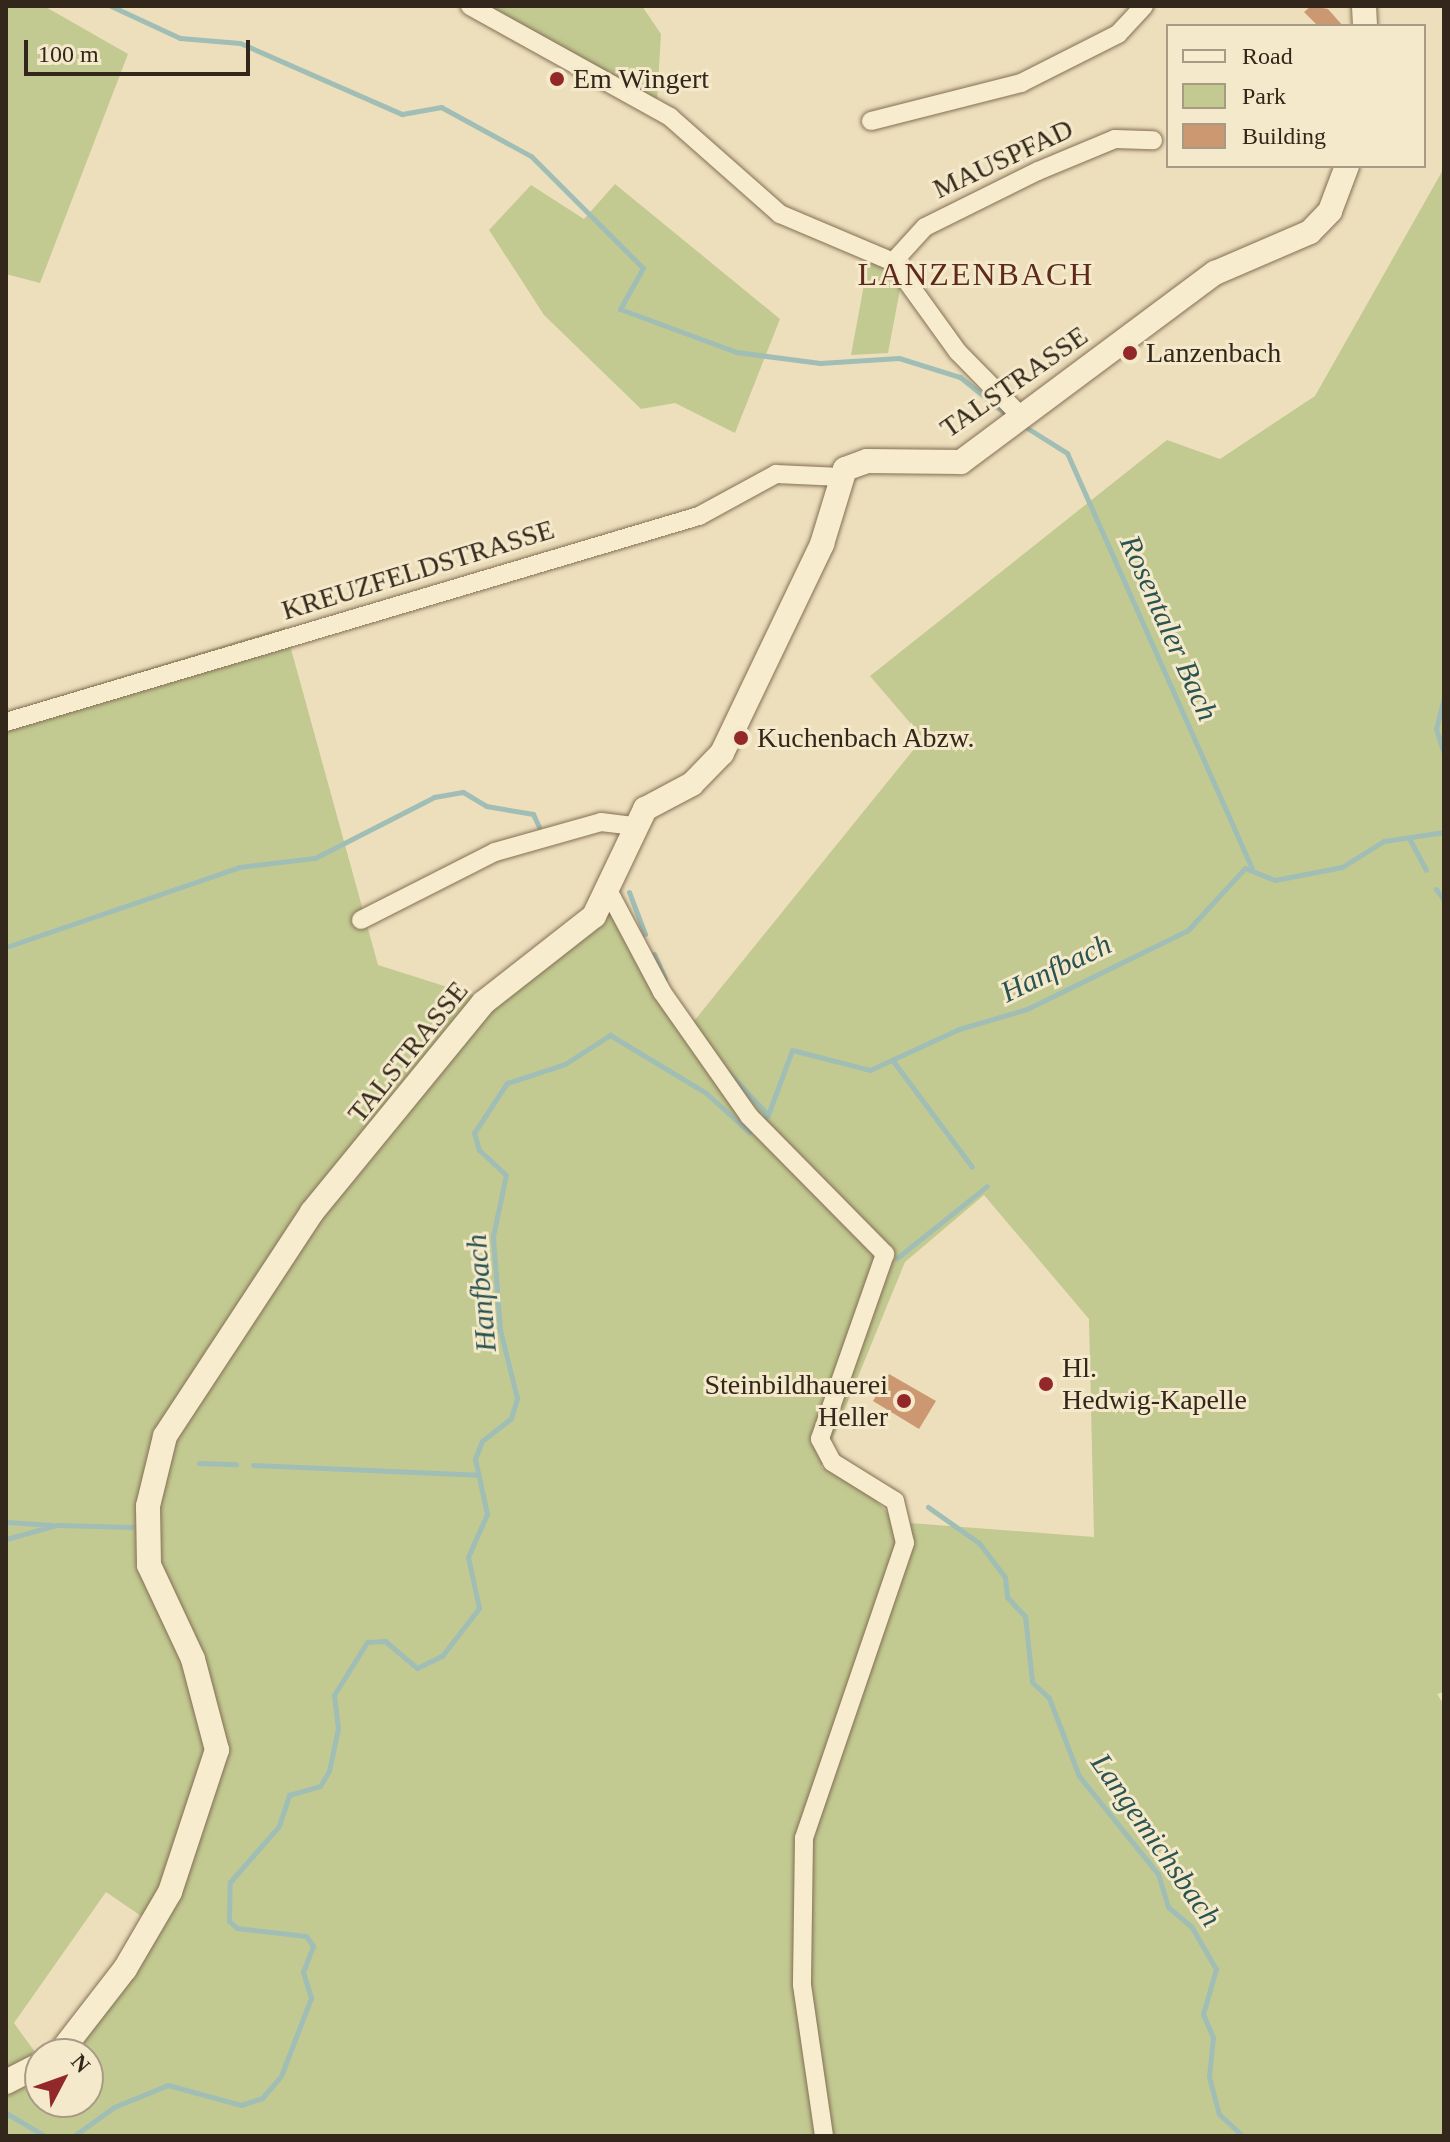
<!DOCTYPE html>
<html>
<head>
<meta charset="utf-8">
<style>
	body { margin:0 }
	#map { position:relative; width:1450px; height:2142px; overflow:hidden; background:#eddfbc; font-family:Georgia,serif }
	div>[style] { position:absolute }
	.green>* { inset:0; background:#c2ca91 }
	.stream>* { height:5px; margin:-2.5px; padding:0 2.5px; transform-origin:2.5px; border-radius:2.5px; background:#a0beb5 }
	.building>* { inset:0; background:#cb9872 }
	.roads { filter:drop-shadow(0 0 2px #846f56) drop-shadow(0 0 2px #846f56) }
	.street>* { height:18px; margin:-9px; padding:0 9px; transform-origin:9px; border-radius:9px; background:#f8eccf }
	.secondary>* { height:24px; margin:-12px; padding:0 12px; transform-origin:12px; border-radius:12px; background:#f8eccf }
	.dots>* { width:22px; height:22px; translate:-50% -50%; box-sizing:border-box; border:4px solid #f4e9cb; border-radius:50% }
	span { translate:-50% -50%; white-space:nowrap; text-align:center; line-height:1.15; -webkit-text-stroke:6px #f4e9cb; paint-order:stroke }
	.poi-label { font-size:28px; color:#33271b }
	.left { translate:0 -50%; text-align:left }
	.right { translate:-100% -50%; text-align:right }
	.street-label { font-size:28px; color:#33271b }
	.water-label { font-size:30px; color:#2a5351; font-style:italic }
	.quarter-label { font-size:32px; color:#5f2a1b; letter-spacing:2px }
	.frame { position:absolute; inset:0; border:8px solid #33271b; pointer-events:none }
	.legend { position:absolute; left:1166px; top:24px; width:260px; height:144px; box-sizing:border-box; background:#f4e9cb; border:2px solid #a79b85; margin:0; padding:10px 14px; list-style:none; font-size:24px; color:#33271b }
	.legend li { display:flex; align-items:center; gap:16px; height:40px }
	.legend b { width:40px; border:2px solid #a79b85 }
	.north { position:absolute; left:24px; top:2038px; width:80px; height:80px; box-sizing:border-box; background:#f4e9cb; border:2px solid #a79b85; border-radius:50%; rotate:49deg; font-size:22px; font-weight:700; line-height:32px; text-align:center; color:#33271b }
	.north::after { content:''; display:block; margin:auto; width:28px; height:36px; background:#922827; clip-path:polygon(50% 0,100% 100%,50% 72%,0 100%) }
	.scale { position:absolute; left:24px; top:40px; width:226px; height:36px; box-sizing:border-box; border:4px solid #33271b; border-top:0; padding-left:10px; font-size:24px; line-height:28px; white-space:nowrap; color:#33271b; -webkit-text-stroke:6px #f4e9cb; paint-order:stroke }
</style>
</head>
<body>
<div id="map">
	<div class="green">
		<div style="clip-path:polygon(6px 6px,44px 6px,128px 54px,40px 283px,6px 274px)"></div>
		<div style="clip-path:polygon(486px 6px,642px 6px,661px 34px,657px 101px)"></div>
		<div style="clip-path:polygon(evenodd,1444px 168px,1444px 1692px,1437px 1694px,1444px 1705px,1444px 2136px,6px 2136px,6px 712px,285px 627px,378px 965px,479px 997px,602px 894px,690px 1026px,923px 738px,870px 676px,1167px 440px,1220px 459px,1315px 396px,1444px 168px,984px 1195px,1089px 1319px,1094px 1537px,897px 1522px,864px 1489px,821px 1467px,905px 1262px,984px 1195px,1444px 168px,106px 1892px,144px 1918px,117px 1966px,49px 2054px,88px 2054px,88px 2102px,40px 2102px,40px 2059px,14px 2023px,106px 1892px)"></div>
		<div style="clip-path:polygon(615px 184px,780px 319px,735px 433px,675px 403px,641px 409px,544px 315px,489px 230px,531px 185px,584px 219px)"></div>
		<div style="clip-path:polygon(868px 263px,881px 264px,901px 284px,888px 353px,851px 355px)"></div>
	</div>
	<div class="stream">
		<div style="left:111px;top:6px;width:76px;rotate:24.9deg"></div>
		<div style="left:180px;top:38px;width:60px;rotate:4.8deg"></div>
		<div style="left:240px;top:43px;width:177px;rotate:23.7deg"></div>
		<div style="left:402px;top:114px;width:40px;rotate:-10deg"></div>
		<div style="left:441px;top:107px;width:102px;rotate:28.6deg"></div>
		<div style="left:531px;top:156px;width:158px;rotate:45deg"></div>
		<div style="left:643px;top:268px;width:47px;rotate:119.3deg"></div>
		<div style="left:620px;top:309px;width:124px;rotate:20.3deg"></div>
		<div style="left:736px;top:352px;width:85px;rotate:7.5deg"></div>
		<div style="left:820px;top:363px;width:79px;rotate:-3.6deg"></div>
		<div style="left:899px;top:358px;width:64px;rotate:17.3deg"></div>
		<div style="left:960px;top:377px;width:59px;rotate:38.8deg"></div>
		<div style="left:1024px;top:426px;width:51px;rotate:32.1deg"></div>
		<div style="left:1067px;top:453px;width:454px;rotate:66deg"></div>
		<div style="left:1444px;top:697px;width:33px;rotate:104deg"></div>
		<div style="left:1436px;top:729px;width:25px;rotate:72deg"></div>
		<div style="left:1409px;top:838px;width:36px;rotate:62deg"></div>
		<div style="left:1436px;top:889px;width:14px;rotate:54deg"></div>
		<div style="left:629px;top:892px;width:45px;rotate:69.1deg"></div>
		<div style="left:6px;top:947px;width:246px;rotate:-18.9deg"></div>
		<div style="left:239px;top:867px;width:77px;rotate:-6.8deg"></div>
		<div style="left:315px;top:858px;width:134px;rotate:-27.1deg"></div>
		<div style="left:434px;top:797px;width:29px;rotate:-10deg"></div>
		<div style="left:463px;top:792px;width:27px;rotate:31deg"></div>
		<div style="left:486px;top:806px;width:48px;rotate:9.7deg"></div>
		<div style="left:533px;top:814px;width:14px;rotate:65deg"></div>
		<div style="left:654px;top:954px;width:27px;rotate:66deg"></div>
		<div style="left:893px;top:1061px;width:132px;rotate:53.3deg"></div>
		<div style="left:729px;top:1073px;width:57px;rotate:47.1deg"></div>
		<div style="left:897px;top:1258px;width:115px;rotate:-38.7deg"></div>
		<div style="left:199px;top:1463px;width:37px;rotate:2deg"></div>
		<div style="left:253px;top:1465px;width:225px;rotate:2.5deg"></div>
		<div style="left:928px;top:1507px;width:62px;rotate:35.2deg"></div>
		<div style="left:979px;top:1543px;width:43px;rotate:52.6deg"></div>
		<div style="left:1005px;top:1577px;width:20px;rotate:84deg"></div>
		<div style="left:1007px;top:1597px;width:26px;rotate:47deg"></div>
		<div style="left:1025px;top:1616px;width:66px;rotate:83.9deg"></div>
		<div style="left:1032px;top:1682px;width:23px;rotate:43deg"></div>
		<div style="left:1049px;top:1698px;width:84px;rotate:69deg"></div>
		<div style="left:1079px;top:1776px;width:126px;rotate:51.1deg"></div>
		<div style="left:1158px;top:1874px;width:34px;rotate:73deg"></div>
		<div style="left:1168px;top:1907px;width:30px;rotate:40deg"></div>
		<div style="left:1191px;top:1926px;width:50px;rotate:59.8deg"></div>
		<div style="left:1216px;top:1969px;width:47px;rotate:106.1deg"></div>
		<div style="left:1203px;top:2014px;width:25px;rotate:67deg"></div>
		<div style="left:1213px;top:2037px;width:40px;rotate:95.7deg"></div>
		<div style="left:1209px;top:2077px;width:38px;rotate:75deg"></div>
		<div style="left:1219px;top:2114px;width:33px;rotate:43deg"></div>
		<div style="left:6px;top:1522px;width:46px;rotate:3.7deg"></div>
		<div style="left:6px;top:1539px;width:53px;rotate:-15.4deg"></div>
		<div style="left:57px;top:1525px;width:75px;rotate:1.5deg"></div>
		<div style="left:6px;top:2113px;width:45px;rotate:30.5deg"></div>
		<div style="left:74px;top:2136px;width:49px;rotate:-35.9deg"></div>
		<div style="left:114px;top:2107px;width:58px;rotate:-22.2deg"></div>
		<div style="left:168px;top:2085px;width:76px;rotate:15.3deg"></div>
		<div style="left:241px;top:2105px;width:22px;rotate:-18deg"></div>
		<div style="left:262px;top:2098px;width:29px;rotate:-49deg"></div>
		<div style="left:281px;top:2076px;width:84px;rotate:-69deg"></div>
		<div style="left:311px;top:1998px;width:27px;rotate:-107deg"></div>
		<div style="left:303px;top:1972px;width:28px;rotate:-69deg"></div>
		<div style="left:313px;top:1946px;width:12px;rotate:-125deg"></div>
		<div style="left:306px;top:1936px;width:69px;rotate:-173.4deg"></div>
		<div style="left:237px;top:1928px;width:11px;rotate:-139deg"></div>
		<div style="left:229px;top:1921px;width:39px;rotate:-89deg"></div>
		<div style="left:230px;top:1882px;width:74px;rotate:-48.8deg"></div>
		<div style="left:279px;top:1826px;width:33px;rotate:-72deg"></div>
		<div style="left:289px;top:1795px;width:32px;rotate:-16deg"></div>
		<div style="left:320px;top:1786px;width:17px;rotate:-59deg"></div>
		<div style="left:329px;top:1771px;width:44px;rotate:-78.2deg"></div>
		<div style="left:338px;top:1728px;width:33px;rotate:-97deg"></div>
		<div style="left:334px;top:1695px;width:62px;rotate:-58.1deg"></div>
		<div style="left:367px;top:1642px;width:18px;rotate:-3deg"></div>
		<div style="left:385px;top:1641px;width:42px;rotate:40.2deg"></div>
		<div style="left:417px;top:1668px;width:28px;rotate:-26deg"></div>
		<div style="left:442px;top:1656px;width:61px;rotate:-52.4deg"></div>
		<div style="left:479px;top:1608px;width:52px;rotate:-102.2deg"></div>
		<div style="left:468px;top:1557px;width:47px;rotate:-66.2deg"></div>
		<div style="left:487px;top:1514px;width:56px;rotate:-102.3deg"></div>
		<div style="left:475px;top:1459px;width:19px;rotate:-69deg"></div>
		<div style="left:482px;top:1441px;width:37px;rotate:-38deg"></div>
		<div style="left:511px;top:1418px;width:21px;rotate:-73deg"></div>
		<div style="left:517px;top:1398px;width:70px;rotate:-104deg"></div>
		<div style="left:500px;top:1330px;width:94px;rotate:-94.3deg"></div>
		<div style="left:493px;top:1236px;width:62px;rotate:-78deg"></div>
		<div style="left:506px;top:1175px;width:37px;rotate:-137deg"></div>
		<div style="left:479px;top:1150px;width:18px;rotate:-106deg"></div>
		<div style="left:474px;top:1133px;width:60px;rotate:-56.6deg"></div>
		<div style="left:507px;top:1083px;width:61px;rotate:-18.1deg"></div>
		<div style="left:565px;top:1064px;width:54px;rotate:-32.8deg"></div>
		<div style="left:610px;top:1035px;width:112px;rotate:31.1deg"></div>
		<div style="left:706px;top:1093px;width:58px;rotate:42.2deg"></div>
		<div style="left:749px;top:1132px;width:25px;rotate:-42deg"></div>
		<div style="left:768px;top:1115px;width:69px;rotate:-69.7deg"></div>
		<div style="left:792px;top:1050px;width:81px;rotate:14.4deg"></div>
		<div style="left:870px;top:1070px;width:98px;rotate:-24.7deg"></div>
		<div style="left:959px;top:1029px;width:71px;rotate:-16.4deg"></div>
		<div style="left:1027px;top:1009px;width:179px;rotate:-26.1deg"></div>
		<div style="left:1188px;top:930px;width:84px;rotate:-47.4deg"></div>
		<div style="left:1245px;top:868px;width:32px;rotate:22deg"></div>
		<div style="left:1275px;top:880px;width:68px;rotate:-11deg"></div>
		<div style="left:1342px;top:867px;width:49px;rotate:-31.8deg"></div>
		<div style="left:1384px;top:841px;width:61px;rotate:-8.5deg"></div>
	</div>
	<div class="building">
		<div style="clip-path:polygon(1311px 6px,1328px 9px,1343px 26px,1318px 26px,1304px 12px)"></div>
		<div style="clip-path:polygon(889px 1374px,936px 1401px,919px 1429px,873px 1401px)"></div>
	</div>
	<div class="roads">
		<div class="street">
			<div style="left:470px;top:6px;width:229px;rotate:29deg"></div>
			<div style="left:670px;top:117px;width:147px;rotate:41.4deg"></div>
			<div style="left:780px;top:214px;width:123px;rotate:23deg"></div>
			<div style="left:893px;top:262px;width:111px;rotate:54.2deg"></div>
			<div style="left:958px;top:352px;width:90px;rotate:45.5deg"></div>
			<div style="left:871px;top:121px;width:155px;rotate:-14.2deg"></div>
			<div style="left:1021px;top:83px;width:109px;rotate:-26.8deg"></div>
			<div style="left:1118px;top:34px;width:38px;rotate:-47deg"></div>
			<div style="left:893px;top:262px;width:47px;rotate:-47.6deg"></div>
			<div style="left:925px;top:227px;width:126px;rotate:-26.4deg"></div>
			<div style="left:1038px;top:171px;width:83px;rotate:-22.6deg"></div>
			<div style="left:1115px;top:139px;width:38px;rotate:2deg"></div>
			<div style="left:6px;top:722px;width:723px;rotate:-16.56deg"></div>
			<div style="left:699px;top:516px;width:88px;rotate:-28.6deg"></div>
			<div style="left:776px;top:474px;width:65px;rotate:2.6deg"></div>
			<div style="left:610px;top:894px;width:111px;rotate:62deg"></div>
			<div style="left:662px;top:992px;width:151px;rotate:54.9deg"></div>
			<div style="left:749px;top:1116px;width:194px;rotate:45.4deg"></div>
			<div style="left:885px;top:1254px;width:196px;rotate:109.4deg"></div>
			<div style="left:820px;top:1439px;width:26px;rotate:62deg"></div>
			<div style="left:832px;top:1462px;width:74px;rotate:31.8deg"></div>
			<div style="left:895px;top:1501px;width:43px;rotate:76.6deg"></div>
			<div style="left:905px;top:1543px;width:312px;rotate:108.9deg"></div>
			<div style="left:804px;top:1838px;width:147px;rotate:90.8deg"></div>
			<div style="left:802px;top:1985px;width:153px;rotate:81.7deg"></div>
			<div style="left:361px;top:920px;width:150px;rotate:-26.9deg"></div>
			<div style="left:495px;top:852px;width:110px;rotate:-15.8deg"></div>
			<div style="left:601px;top:822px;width:32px;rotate:7deg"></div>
		</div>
		<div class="secondary">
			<div style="left:1364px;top:6px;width:20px;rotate:87deg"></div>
			<div style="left:59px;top:2054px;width:108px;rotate:-52.2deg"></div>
			<div style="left:125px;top:1969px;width:89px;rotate:-59.7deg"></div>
			<div style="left:170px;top:1892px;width:150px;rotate:-71.7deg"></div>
			<div style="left:217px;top:1750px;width:94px;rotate:-104.8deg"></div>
			<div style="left:193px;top:1659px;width:104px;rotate:-115.1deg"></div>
			<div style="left:149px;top:1565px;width:59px;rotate:-91deg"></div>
			<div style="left:148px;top:1506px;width:72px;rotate:-76.3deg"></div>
			<div style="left:165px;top:1436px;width:268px;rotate:-56.7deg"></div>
			<div style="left:312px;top:1212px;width:270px;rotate:-50.7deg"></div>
			<div style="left:483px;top:1003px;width:141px;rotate:-38.1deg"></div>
			<div style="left:594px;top:916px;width:119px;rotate:-64.5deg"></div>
			<div style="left:645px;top:809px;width:53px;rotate:-28deg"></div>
			<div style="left:692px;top:784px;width:43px;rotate:-45.9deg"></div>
			<div style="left:722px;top:753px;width:232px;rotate:-64.4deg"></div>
			<div style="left:822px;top:544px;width:78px;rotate:-73deg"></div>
			<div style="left:845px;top:469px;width:23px;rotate:-20deg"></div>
			<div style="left:867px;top:461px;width:94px;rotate:0.6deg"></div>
			<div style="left:961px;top:462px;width:317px;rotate:-36.7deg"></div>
			<div style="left:1215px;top:273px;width:103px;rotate:-23.3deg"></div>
			<div style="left:1310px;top:232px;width:29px;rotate:-46deg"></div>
			<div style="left:1330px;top:211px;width:48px;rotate:-69.3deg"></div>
			<div style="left:6px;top:2082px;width:38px;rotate:-27deg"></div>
		</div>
	</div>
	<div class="dots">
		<div style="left:557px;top:79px;background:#922827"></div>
		<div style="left:1130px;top:353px;background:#922827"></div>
		<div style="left:741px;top:738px;background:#922827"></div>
		<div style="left:1046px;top:1384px;background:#922827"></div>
		<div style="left:904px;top:1401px;background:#922827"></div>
	</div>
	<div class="poi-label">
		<span class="left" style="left:573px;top:79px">Em Wingert</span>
		<span class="left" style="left:1146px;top:353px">Lanzenbach</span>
		<span class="left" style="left:757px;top:738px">Kuchenbach Abzw.</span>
		<span class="left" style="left:1062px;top:1384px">Hl.<br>Hedwig-Kapelle</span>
		<span class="right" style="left:888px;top:1401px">Steinbildhauerei<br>Heller</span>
	</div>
	<div class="street-label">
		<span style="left:1003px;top:159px;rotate:-25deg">MAUSPFAD</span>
		<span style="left:1014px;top:382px;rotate:-35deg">TALSTRASSE</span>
		<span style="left:418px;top:570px;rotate:-17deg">KREUZFELDSTRASSE</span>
		<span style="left:408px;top:1052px;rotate:-51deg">TALSTRASSE</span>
	</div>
	<div class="water-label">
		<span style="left:1169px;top:628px;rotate:66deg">Rosentaler Bach</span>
		<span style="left:1056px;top:968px;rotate:-26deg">Hanfbach</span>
		<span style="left:481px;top:1293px;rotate:-95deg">Hanfbach</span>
		<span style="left:1156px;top:1840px;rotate:55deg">Langemichsbach</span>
	</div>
	<div class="quarter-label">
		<span style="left:976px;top:274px">LANZENBACH</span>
	</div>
	<div class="frame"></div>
	<ul class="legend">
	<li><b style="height:10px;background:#f8eccf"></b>Road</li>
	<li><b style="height:22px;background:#c2ca91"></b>Park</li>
	<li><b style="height:22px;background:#cb9872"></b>Building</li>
	</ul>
	<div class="north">N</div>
	<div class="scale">100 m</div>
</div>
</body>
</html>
